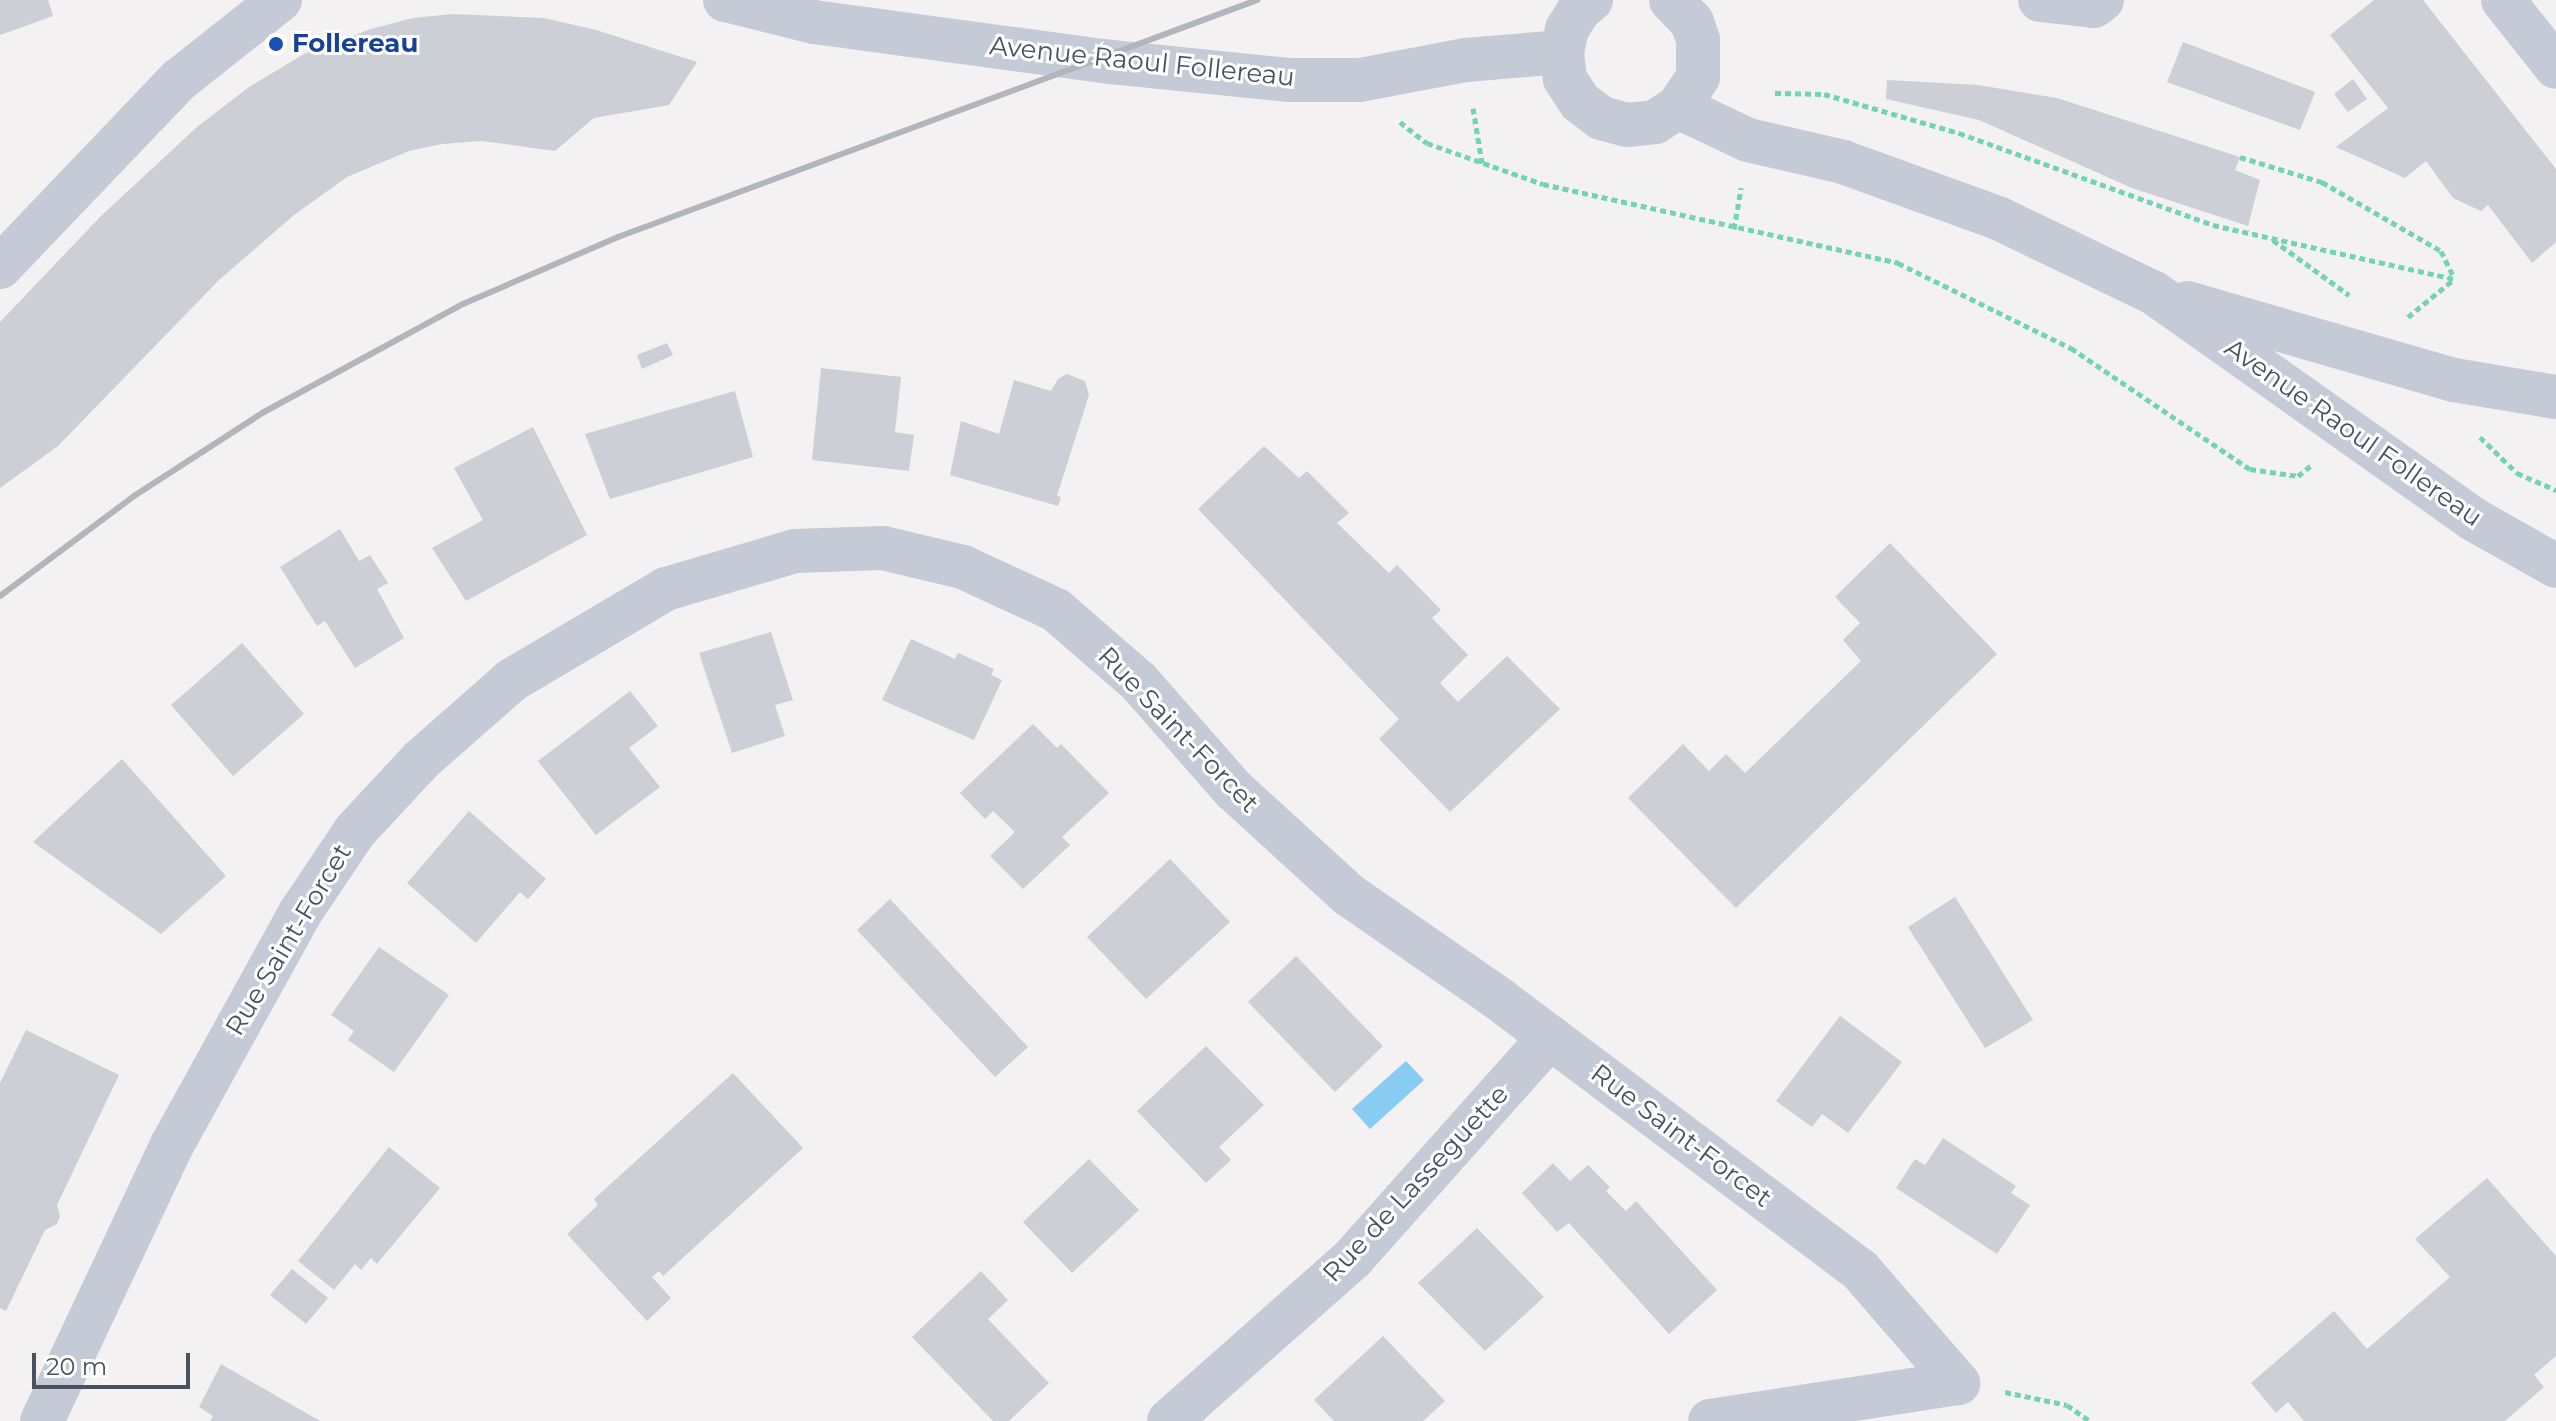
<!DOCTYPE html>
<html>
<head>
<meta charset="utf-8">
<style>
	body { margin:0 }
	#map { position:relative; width:2556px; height:1421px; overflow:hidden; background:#f3f1f1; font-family:Montserrat,sans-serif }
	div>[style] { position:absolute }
	.water>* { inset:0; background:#88ccf3 }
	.building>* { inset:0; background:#cdcfd6 }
	.path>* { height:5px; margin-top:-2.5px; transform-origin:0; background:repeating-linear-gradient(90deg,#72d4b3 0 6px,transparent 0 10px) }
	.minor>* { height:44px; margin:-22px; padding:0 22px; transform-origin:22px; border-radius:22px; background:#c4cbd7 }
	.tertiary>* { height:44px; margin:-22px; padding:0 22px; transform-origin:22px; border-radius:22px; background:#c4cbd7 }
	.rail>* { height:6px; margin:-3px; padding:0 3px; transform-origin:3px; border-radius:3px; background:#b3b5bc }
	.dots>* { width:22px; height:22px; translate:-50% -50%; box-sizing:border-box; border:4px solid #fff; border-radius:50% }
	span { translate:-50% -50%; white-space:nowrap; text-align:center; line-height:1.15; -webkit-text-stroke:6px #fff; paint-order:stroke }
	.transit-label { font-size:26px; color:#164399; font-weight:700 }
	.left { translate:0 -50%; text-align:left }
	.street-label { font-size:26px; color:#475160 }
	.scale { position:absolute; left:32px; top:1353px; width:158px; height:36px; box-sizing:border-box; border:4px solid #475160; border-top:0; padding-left:10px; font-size:24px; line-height:28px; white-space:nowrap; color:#475160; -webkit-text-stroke:6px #fff; paint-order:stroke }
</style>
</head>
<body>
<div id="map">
	<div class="water">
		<div style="clip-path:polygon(1406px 1061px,1424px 1080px,1370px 1129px,1352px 1109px)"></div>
	</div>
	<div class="building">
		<div style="clip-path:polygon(0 0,48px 0,53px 16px,0 35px)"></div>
		<div style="clip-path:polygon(2374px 0,2423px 0,2556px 169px,2556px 242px,2532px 263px,2488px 205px,2481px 211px,2453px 198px,2426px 161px,2405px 178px,2336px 147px,2388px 108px,2330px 35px)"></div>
		<div style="clip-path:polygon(453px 14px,544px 18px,596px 30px,697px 62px,669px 105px,594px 118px,555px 151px,482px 141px,442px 144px,409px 151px,347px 177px,294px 215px,219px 280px,58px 446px,0 488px,0 322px,101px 216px,197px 127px,249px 87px,304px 54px,371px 29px,413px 18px)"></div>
		<div style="clip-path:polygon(2183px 42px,2315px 92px,2300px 130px,2167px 82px)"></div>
		<div style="clip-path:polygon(2353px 79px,2367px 99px,2348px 112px,2334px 94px)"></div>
		<div style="clip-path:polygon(1887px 80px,1978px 85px,2057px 98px,2240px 157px,2235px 170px,2260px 180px,2248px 226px,2132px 188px,1979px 120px,1886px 99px)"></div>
		<div style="clip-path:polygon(667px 343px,673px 355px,642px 369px,637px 355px)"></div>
		<div style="clip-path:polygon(821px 368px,901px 377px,895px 432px,914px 435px,909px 471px,812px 460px)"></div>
		<div style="clip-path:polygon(1067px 374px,1085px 381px,1089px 395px,1057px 496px,1061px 497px,1058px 506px,950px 475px,961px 421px,999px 434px,1014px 380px,1051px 391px,1058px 379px)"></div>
		<div style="clip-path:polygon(735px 391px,753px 457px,610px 499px,585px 434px)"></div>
		<div style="clip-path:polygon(533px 427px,587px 535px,466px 601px,432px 548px,483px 520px,454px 468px)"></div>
		<div style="clip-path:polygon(1264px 446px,1299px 478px,1307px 471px,1349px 513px,1337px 523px,1389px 573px,1397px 565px,1441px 610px,1432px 618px,1468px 655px,1440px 683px,1458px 702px,1507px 656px,1560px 709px,1450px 812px,1379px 739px,1399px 719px,1198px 509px)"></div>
		<div style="clip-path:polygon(340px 529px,359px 561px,370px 555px,388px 583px,377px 589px,404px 638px,355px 668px,325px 621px,317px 626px,280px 567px)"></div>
		<div style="clip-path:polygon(1890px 543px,1997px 654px,1736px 908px,1628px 798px,1683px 744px,1709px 771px,1726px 754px,1745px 773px,1861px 661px,1843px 640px,1860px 623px,1835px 597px)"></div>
		<div style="clip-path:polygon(771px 632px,793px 700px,775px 705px,785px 736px,732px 753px,699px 653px)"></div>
		<div style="clip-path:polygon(911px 639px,955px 659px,958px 653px,994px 669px,991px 675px,1002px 680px,974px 740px,882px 700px)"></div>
		<div style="clip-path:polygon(242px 643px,304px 714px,233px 776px,171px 705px)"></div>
		<div style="clip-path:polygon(630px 691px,658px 726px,629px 748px,660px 787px,596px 835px,538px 761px)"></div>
		<div style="clip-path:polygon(1033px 724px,1057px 748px,1061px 744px,1109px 793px,1062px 837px,1070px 845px,1023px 889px,990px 856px,1015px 832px,993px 811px,985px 819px,960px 793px)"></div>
		<div style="clip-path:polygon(122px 759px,226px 876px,161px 934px,33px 842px)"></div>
		<div style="clip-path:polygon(469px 811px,546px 879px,528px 899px,520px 892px,476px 943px,407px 883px)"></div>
		<div style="clip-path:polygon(1170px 859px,1230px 922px,1146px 999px,1087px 937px)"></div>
		<div style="clip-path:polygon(1955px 897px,2033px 1020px,1985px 1048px,1908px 927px)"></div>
		<div style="clip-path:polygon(890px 899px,1028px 1047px,995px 1077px,857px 930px)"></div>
		<div style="clip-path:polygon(379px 947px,449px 995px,394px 1072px,348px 1040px,354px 1031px,331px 1015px)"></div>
		<div style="clip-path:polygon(1296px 956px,1383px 1046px,1335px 1092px,1248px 1002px)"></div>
		<div style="clip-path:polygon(1840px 1016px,1902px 1062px,1848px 1133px,1822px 1114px,1812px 1127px,1776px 1101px)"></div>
		<div style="clip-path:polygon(26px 1030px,119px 1075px,57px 1205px,60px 1216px,57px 1224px,45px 1230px,6px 1311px,0 1308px,0 1083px)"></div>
		<div style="clip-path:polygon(1206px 1046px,1264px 1105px,1219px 1147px,1231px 1160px,1206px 1183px,1137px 1111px)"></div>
		<div style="clip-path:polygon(733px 1073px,803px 1148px,663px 1276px,659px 1271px,652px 1277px,671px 1298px,647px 1321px,567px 1234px,598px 1205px,594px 1199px)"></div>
		<div style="clip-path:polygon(1943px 1138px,2016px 1186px,2011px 1193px,2030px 1205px,1997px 1254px,1896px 1188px,1915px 1159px,1925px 1165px)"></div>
		<div style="clip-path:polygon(389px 1147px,440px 1188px,377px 1264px,371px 1258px,361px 1270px,355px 1264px,334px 1290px,298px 1261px)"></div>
		<div style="clip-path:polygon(1089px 1159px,1139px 1210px,1072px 1273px,1023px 1222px)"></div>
		<div style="clip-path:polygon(1553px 1163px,1570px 1181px,1588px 1165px,1610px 1187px,1606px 1191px,1626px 1211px,1636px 1201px,1717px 1290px,1669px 1334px,1569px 1223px,1557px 1232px,1522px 1193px)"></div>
		<div style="clip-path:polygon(2487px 1178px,2556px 1256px,2556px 1356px,2534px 1375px,2544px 1387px,2505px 1421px,2304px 1421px,2288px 1402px,2276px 1413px,2251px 1383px,2334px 1311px,2367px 1349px,2450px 1277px,2415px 1239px)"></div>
		<div style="clip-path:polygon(1477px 1228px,1544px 1297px,1485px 1351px,1418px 1283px)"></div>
		<div style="clip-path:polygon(292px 1269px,328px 1298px,306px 1324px,270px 1295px)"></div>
		<div style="clip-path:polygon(981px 1271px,1008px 1300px,988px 1319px,1049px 1383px,1009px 1421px,993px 1421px,912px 1337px)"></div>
		<div style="clip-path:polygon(1383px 1336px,1445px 1401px,1423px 1421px,1334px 1421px,1314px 1400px)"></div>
		<div style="clip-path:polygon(221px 1364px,320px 1421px,210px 1421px,213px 1416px,199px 1407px)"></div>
	</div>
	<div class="path">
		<div style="left:1775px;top:93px;width:49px;rotate:1.2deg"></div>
		<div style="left:1824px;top:94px;width:141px;rotate:16.1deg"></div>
		<div style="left:1959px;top:133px;width:270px;rotate:19.9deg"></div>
		<div style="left:2213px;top:225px;width:247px;rotate:12.6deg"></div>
		<div style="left:1473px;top:108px;width:56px;rotate:80.7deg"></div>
		<div style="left:1400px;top:122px;width:34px;rotate:38deg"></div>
		<div style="left:1427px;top:143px;width:123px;rotate:19.5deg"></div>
		<div style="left:1543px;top:184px;width:364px;rotate:12.5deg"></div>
		<div style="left:1898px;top:263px;width:193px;rotate:26.2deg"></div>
		<div style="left:2071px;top:348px;width:216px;rotate:34.1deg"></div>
		<div style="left:2250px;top:469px;width:49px;rotate:8.3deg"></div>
		<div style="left:2298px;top:476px;width:19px;rotate:-39deg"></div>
		<div style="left:2240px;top:157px;width:86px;rotate:17deg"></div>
		<div style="left:2322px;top:182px;width:138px;rotate:30.1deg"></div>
		<div style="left:2441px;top:251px;width:30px;rotate:64deg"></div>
		<div style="left:1734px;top:229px;width:42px;rotate:-80.3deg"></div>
		<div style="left:2273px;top:240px;width:94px;rotate:35.9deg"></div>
		<div style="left:2408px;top:317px;width:58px;rotate:-39.4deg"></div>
		<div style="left:2480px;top:437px;width:52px;rotate:44.2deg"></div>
		<div style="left:2517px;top:473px;width:43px;rotate:23.6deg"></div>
		<div style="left:2005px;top:1392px;width:63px;rotate:11.8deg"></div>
		<div style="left:2067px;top:1405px;width:28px;rotate:35deg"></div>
	</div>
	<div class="minor">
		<div style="left:725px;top:0;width:92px;rotate:13.9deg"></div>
		<div style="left:814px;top:22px;width:291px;rotate:7.7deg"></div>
		<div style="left:1102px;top:61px;width:188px;rotate:5.8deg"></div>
		<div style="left:1289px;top:80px;width:71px"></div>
		<div style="left:1360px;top:80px;width:108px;rotate:-10.7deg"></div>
		<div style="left:1466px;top:60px;width:96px;rotate:-4.8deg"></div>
		<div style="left:1591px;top:0;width:16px;rotate:140deg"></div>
		<div style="left:1579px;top:10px;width:22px;rotate:122deg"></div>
		<div style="left:1567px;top:29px;width:24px;rotate:102deg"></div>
		<div style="left:1562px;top:52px;width:27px;rotate:84deg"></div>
		<div style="left:1565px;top:79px;width:27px;rotate:57deg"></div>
		<div style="left:1580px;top:102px;width:26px;rotate:37deg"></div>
		<div style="left:1601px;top:118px;width:27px;rotate:15deg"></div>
		<div style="left:1627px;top:125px;width:28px;rotate:-6deg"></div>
		<div style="left:1655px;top:122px;width:27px;rotate:-33deg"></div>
		<div style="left:1678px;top:107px;width:36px;rotate:-56deg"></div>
		<div style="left:1698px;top:77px;width:37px;rotate:-90deg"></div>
		<div style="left:1698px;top:40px;width:19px;rotate:-108deg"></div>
		<div style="left:1692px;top:22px;width:30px;rotate:-134deg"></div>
		<div style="left:2040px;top:0;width:54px;rotate:6.3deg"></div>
		<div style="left:2094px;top:6px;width:10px;rotate:-37deg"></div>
		<div style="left:2503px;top:0;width:85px;rotate:51.7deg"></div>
		<div style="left:1678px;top:107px;width:77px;rotate:25.2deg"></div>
		<div style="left:1748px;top:140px;width:98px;rotate:13deg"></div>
		<div style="left:1843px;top:162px;width:165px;rotate:19.9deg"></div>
		<div style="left:1998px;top:218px;width:173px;rotate:25.7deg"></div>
		<div style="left:2154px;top:293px;width:391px;rotate:35.3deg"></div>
		<div style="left:2473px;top:519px;width:95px;rotate:29.5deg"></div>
		<div style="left:2187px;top:303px;width:278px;rotate:16.1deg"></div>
		<div style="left:2454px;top:380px;width:103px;rotate:9.5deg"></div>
		<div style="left:42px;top:1421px;width:305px;rotate:-64.8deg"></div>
		<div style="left:172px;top:1145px;width:265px;rotate:-61.1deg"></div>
		<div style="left:300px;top:913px;width:99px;rotate:-56.1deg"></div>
		<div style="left:355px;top:831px;width:97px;rotate:-47.1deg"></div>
		<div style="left:421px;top:760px;width:121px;rotate:-41.3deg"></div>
		<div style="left:512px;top:680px;width:179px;rotate:-30.6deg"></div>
		<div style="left:666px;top:589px;width:134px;rotate:-16.4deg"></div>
		<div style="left:795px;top:551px;width:88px;rotate:-2deg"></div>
		<div style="left:883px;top:548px;width:82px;rotate:13.4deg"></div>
		<div style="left:963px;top:567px;width:102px;rotate:24.8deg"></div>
		<div style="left:1056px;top:610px;width:110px;rotate:40.9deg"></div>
		<div style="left:1139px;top:682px;width:144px;rotate:48.7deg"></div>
		<div style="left:1234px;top:790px;width:156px;rotate:42.4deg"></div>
		<div style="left:1349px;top:895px;width:183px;rotate:34.7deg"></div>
		<div style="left:1499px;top:999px;width:451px;rotate:36.9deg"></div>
		<div style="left:1860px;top:1270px;width:150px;rotate:49.1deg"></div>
		<div style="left:1169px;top:1421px;width:246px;rotate:-41.5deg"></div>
		<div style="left:1353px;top:1258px;width:296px;rotate:-48.3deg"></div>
		<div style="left:1710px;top:1421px;width:251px;rotate:-8.7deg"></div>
	</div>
	<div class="tertiary">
		<div style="left:0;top:267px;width:259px;rotate:-46.3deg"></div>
		<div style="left:179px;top:80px;width:129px;rotate:-38.4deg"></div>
	</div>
	<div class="rail">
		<div style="left:0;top:596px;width:167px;rotate:-36.7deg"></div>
		<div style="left:134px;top:496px;width:155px;rotate:-32.9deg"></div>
		<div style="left:264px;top:412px;width:226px;rotate:-28.5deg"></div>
		<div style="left:463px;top:304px;width:169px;rotate:-23.4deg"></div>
		<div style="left:618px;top:237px;width:682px;rotate:-20.35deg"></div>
	</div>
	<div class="dots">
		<div style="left:276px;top:44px;background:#1a4fb4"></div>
	</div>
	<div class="transit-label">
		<span class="left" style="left:292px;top:44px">Follereau</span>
	</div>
	<div class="street-label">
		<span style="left:1142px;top:62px;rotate:6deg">Avenue Raoul Follereau</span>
		<span style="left:2353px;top:433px;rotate:35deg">Avenue Raoul Follereau</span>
		<span style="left:1178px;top:730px;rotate:46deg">Rue Saint-Forcet</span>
		<span style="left:289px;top:940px;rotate:-59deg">Rue Saint-Forcet</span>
		<span style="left:1681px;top:1136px;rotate:37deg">Rue Saint-Forcet</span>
		<span style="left:1416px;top:1184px;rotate:-47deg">Rue de Lasseguette</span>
	</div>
	<div class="scale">20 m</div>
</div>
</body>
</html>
